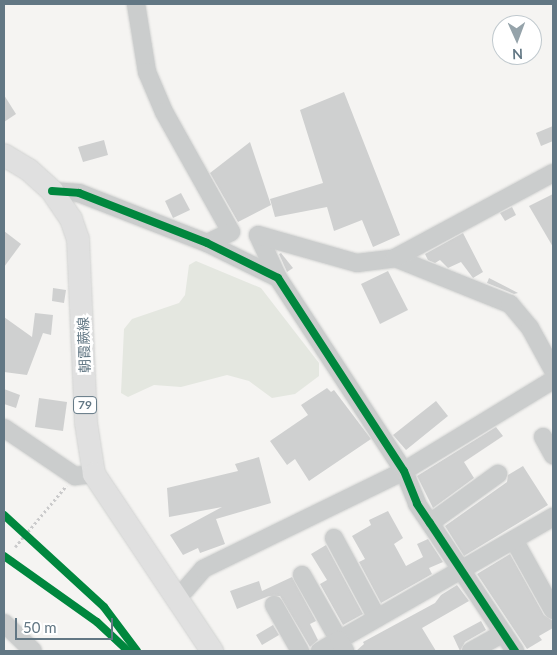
<!DOCTYPE html>
<html>
<head>
<meta charset="utf-8">
<style>
	body { margin:0 }
	#map { position:relative; width:557px; height:655px; overflow:hidden; background:#f5f4f2; font-family:Lato,"Noto Sans JP",sans-serif }
	div>[style] { position:absolute }
	.green>* { inset:0; background:#e4e7e0 }
	.building>* { inset:0; background:#cfd0d0 }
	.path>* { height:2.5px; margin-top:-1.25px; transform-origin:0; background:repeating-linear-gradient(90deg,#cacacb 0 2.5px,transparent 0 5px) }
	.roads { filter:drop-shadow(0 0 1px #d1d2d1) drop-shadow(0 0 1px #d1d2d1) }
	.minor>* { height:18px; margin:-9px; padding:0 9px; transform-origin:9px; border-radius:9px; background:#cbcdcd }
	.major>* { height:22px; margin:-11px; padding:0 11px; transform-origin:11px; border-radius:11px; background:#e0e0e0 }
	.cycleway>* { height:8px; margin:-4px; padding:0 4px; transform-origin:4px; border-radius:4px; background:#00873e }
	span { translate:-50% -50%; white-space:nowrap; text-align:center; line-height:1.15; -webkit-text-stroke:5px #fff; paint-order:stroke }
	.shield-label span { padding:1px 4px; background:#fff; border:1px solid; border-radius:4px; -webkit-text-stroke-width:0 }
	.shield-label { font-size:12px; color:#627784; font-weight:700 }
	.street-label { font-size:14px; color:#627784 }
	.frame { position:absolute; inset:0; border:5px solid #627784; pointer-events:none }
	.north { position:absolute; left:492px; top:15px; width:50px; height:50px; box-sizing:border-box; background:#fff; border:1px solid #c0c9ce; border-radius:50%; rotate:178deg; font-size:14px; font-weight:700; line-height:20px; text-align:center; color:#627784 }
	.north::after { content:''; display:block; margin:auto; width:18px; height:22px; background:#95a3aa; clip-path:polygon(50% 0,100% 100%,50% 72%,0 100%) }
	.scale { position:absolute; left:15px; top:618px; width:98px; height:22px; box-sizing:border-box; border:2px solid #627784; border-top:0; padding-left:6px; font-size:15px; line-height:18px; white-space:nowrap; color:#627784; -webkit-text-stroke:4px #fff; paint-order:stroke }
</style>
</head>
<body>
<div id="map">
	<div class="green">
		<div style="clip-path:polygon(196px 261px,261px 288px,319px 363px,319px 376px,295px 394px,272px 398px,249px 381px,227px 375px,181px 387px,154px 385px,128px 397px,121px 393px,124px 329px,132px 319px,179px 303px,185px 295px,189px 265px)"></div>
	</div>
	<div class="building">
		<div style="clip-path:polygon(344px 92px,400px 235px,373px 247px,362px 220px,334px 231px,327px 207px,275px 217px,270px 199px,323px 183px,300px 110px)"></div>
		<div style="clip-path:polygon(4px 95px,16px 114px,4px 122px)"></div>
		<div style="clip-path:polygon(553px 126px,553px 141px,541px 146px,536px 133px)"></div>
		<div style="clip-path:polygon(104px 140px,108px 155px,83px 162px,78px 147px)"></div>
		<div style="clip-path:polygon(250px 142px,271px 205px,238px 222px,210px 173px)"></div>
		<div style="clip-path:polygon(181px 193px,190px 210px,173px 218px,165px 201px)"></div>
		<div style="clip-path:polygon(553px 194px,553px 247px,529px 206px)"></div>
		<div style="clip-path:polygon(512px 207px,516px 215px,505px 221px,500px 213px)"></div>
		<div style="clip-path:polygon(4px 231px,21px 244px,4px 267px)"></div>
		<div style="clip-path:polygon(463px 233px,483px 272px,473px 278px,461px 262px,448px 268px,440px 260px,435px 263px,428px 260px,425px 254px)"></div>
		<div style="clip-path:polygon(281px 253px,293px 268px,287px 272px,279px 254px)"></div>
		<div style="clip-path:polygon(388px 271px,408px 310px,380px 324px,361px 284px)"></div>
		<div style="clip-path:polygon(489px 278px,518px 293px,514px 294px,487px 283px)"></div>
		<div style="clip-path:polygon(53px 288px,66px 290px,64px 303px,52px 301px)"></div>
		<div style="clip-path:polygon(35px 313px,53px 315px,51px 335px,43px 333px,27px 375px,4px 372px,4px 317px,32px 337px)"></div>
		<div style="clip-path:polygon(327px 388px,331px 392px,334px 390px,371px 439px,309px 481px,295px 459px,287px 465px,270px 441px,308px 415px,301px 405px)"></div>
		<div style="clip-path:polygon(4px 389px,20px 395px,16px 408px,4px 404px)"></div>
		<div style="clip-path:polygon(39px 398px,67px 402px,63px 431px,35px 427px)"></div>
		<div style="clip-path:polygon(436px 401px,448px 416px,406px 450px,393px 435px)"></div>
		<div style="clip-path:polygon(496px 427px,503px 436px,464px 462px,474px 478px,433px 508px,417px 476px)"></div>
		<div style="clip-path:polygon(259px 457px,271px 503px,216px 519px,225px 544px,200px 553px,198px 548px,183px 555px,170px 535px,222px 507px,169px 517px,167px 488px,238px 471px,235px 464px)"></div>
		<div style="clip-path:polygon(523px 466px,548px 505px,464px 556px,445px 526px,507px 482px,508px 475px)"></div>
		<div style="clip-path:polygon(388px 511px,403px 538px,394px 544px,406px 566px,423px 557px,417px 544px,428px 539px,443px 562px,429px 568px,432px 574px,381px 603px,359px 562px,365px 559px,352px 536px,371px 525px,369px 520px)"></div>
		<div style="clip-path:polygon(326px 545px,363px 614px,343px 625px,320px 584px,327px 580px,311px 554px)"></div>
		<div style="clip-path:polygon(510px 554px,544px 615px,553px 621px,553px 628px,539px 636px,542px 640px,527px 649px,477px 574px)"></div>
		<div style="clip-path:polygon(292px 577px,316px 621px,310px 624px,318px 640px,310px 647px,280px 596px,269px 596px,237px 609px,230px 591px,259px 581px,262px 591px)"></div>
		<div style="clip-path:polygon(457px 585px,469px 601px,422px 628px,436px 651px,356px 651px,364px 644px,363px 642px,435px 603px,441px 595px)"></div>
		<div style="clip-path:polygon(481px 621px,486px 630px,465px 642px,460px 651px,453px 636px)"></div>
		<div style="clip-path:polygon(273px 625px,279px 635px,262px 645px,256px 635px)"></div>
	</div>
	<div class="path">
		<div style="left:15px;top:547px;width:80px;rotate:-50.1deg"></div>
	</div>
	<div class="roads">
		<div class="minor">
			<div style="left:136px;top:4px;width:69px;rotate:80.8deg"></div>
			<div style="left:147px;top:72px;width:43px;rotate:67deg"></div>
			<div style="left:164px;top:112px;width:137px;rotate:60.8deg"></div>
			<div style="left:231px;top:232px;width:26px;rotate:155deg"></div>
			<div style="left:52px;top:191px;width:27px;rotate:4deg"></div>
			<div style="left:79px;top:193px;width:137px;rotate:21.3deg"></div>
			<div style="left:207px;top:243px;width:79px;rotate:26.2deg"></div>
			<div style="left:278px;top:278px;width:230px;rotate:56.9deg"></div>
			<div style="left:404px;top:471px;width:35px;rotate:68deg"></div>
			<div style="left:417px;top:504px;width:23px;rotate:56deg"></div>
			<div style="left:430px;top:523px;width:154px;rotate:56.4deg"></div>
			<div style="left:395px;top:258px;width:124px;rotate:21.8deg"></div>
			<div style="left:510px;top:304px;width:31px;rotate:50deg"></div>
			<div style="left:530px;top:328px;width:48px;rotate:61.3deg"></div>
			<div style="left:278px;top:278px;width:47px;rotate:-114.9deg"></div>
			<div style="left:258px;top:235px;width:103px;rotate:15.8deg"></div>
			<div style="left:357px;top:263px;width:38px;rotate:-7deg"></div>
			<div style="left:395px;top:258px;width:179px;rotate:-28.3deg"></div>
			<div style="left:4px;top:428px;width:86px;rotate:34.1deg"></div>
			<div style="left:75px;top:476px;width:19px;rotate:-6deg"></div>
			<div style="left:543px;top:437px;width:21px;rotate:61deg"></div>
			<div style="left:430px;top:523px;width:84px;rotate:-35.8deg"></div>
			<div style="left:334px;top:538px;width:91px;rotate:61.7deg"></div>
			<div style="left:514px;top:540px;width:80px;rotate:60.9deg"></div>
			<div style="left:302px;top:575px;width:75px;rotate:60.4deg"></div>
			<div style="left:339px;top:640px;width:247px;rotate:-29.9deg"></div>
			<div style="left:174px;top:596px;width:13px;rotate:-29deg"></div>
			<div style="left:185px;top:590px;width:28px;rotate:-49deg"></div>
			<div style="left:203px;top:569px;width:224px;rotate:-26deg"></div>
			<div style="left:404px;top:471px;width:175px;rotate:-31.4deg"></div>
			<div style="left:274px;top:605px;width:53px;rotate:60.5deg"></div>
			<div style="left:4px;top:623px;width:40px;rotate:44deg"></div>
			<div style="left:320px;top:651px;width:22px;rotate:-30deg"></div>
			<div style="left:339px;top:640px;width:13px;rotate:61deg"></div>
			<div style="left:471px;top:651px;width:37px;rotate:-29deg"></div>
		</div>
		<div class="major">
			<div style="left:4px;top:155px;width:29px;rotate:31deg"></div>
			<div style="left:29px;top:170px;width:31px;rotate:42deg"></div>
			<div style="left:52px;top:191px;width:34px;rotate:56deg"></div>
			<div style="left:71px;top:219px;width:21px;rotate:71deg"></div>
			<div style="left:78px;top:239px;width:184px;rotate:87.5deg"></div>
			<div style="left:86px;top:423px;width:52px;rotate:81.1deg"></div>
			<div style="left:94px;top:474px;width:213px;rotate:56.3deg"></div>
		</div>
	</div>
	<div class="cycleway">
		<div style="left:52px;top:191px;width:27px;rotate:4deg"></div>
		<div style="left:79px;top:193px;width:137px;rotate:21.3deg"></div>
		<div style="left:207px;top:243px;width:79px;rotate:26.2deg"></div>
		<div style="left:278px;top:278px;width:230px;rotate:56.9deg"></div>
		<div style="left:404px;top:471px;width:35px;rotate:68deg"></div>
		<div style="left:417px;top:504px;width:23px;rotate:56deg"></div>
		<div style="left:430px;top:523px;width:154px;rotate:56.4deg"></div>
		<div style="left:4px;top:515px;width:136px;rotate:42.6deg"></div>
		<div style="left:104px;top:607px;width:55px;rotate:53.1deg"></div>
		<div style="left:4px;top:556px;width:114px;rotate:35.4deg"></div>
		<div style="left:97px;top:622px;width:42px;rotate:43.1deg"></div>
	</div>
	<div class="shield-label">
		<span style="left:85px;top:405px">79</span>
	</div>
	<div class="street-label">
		<span style="left:84px;top:345px;rotate:-92deg">朝霞蕨線</span>
	</div>
	<div class="frame"></div>
	<div class="north">N</div>
	<div class="scale">50 m</div>
</div>
</body>
</html>
